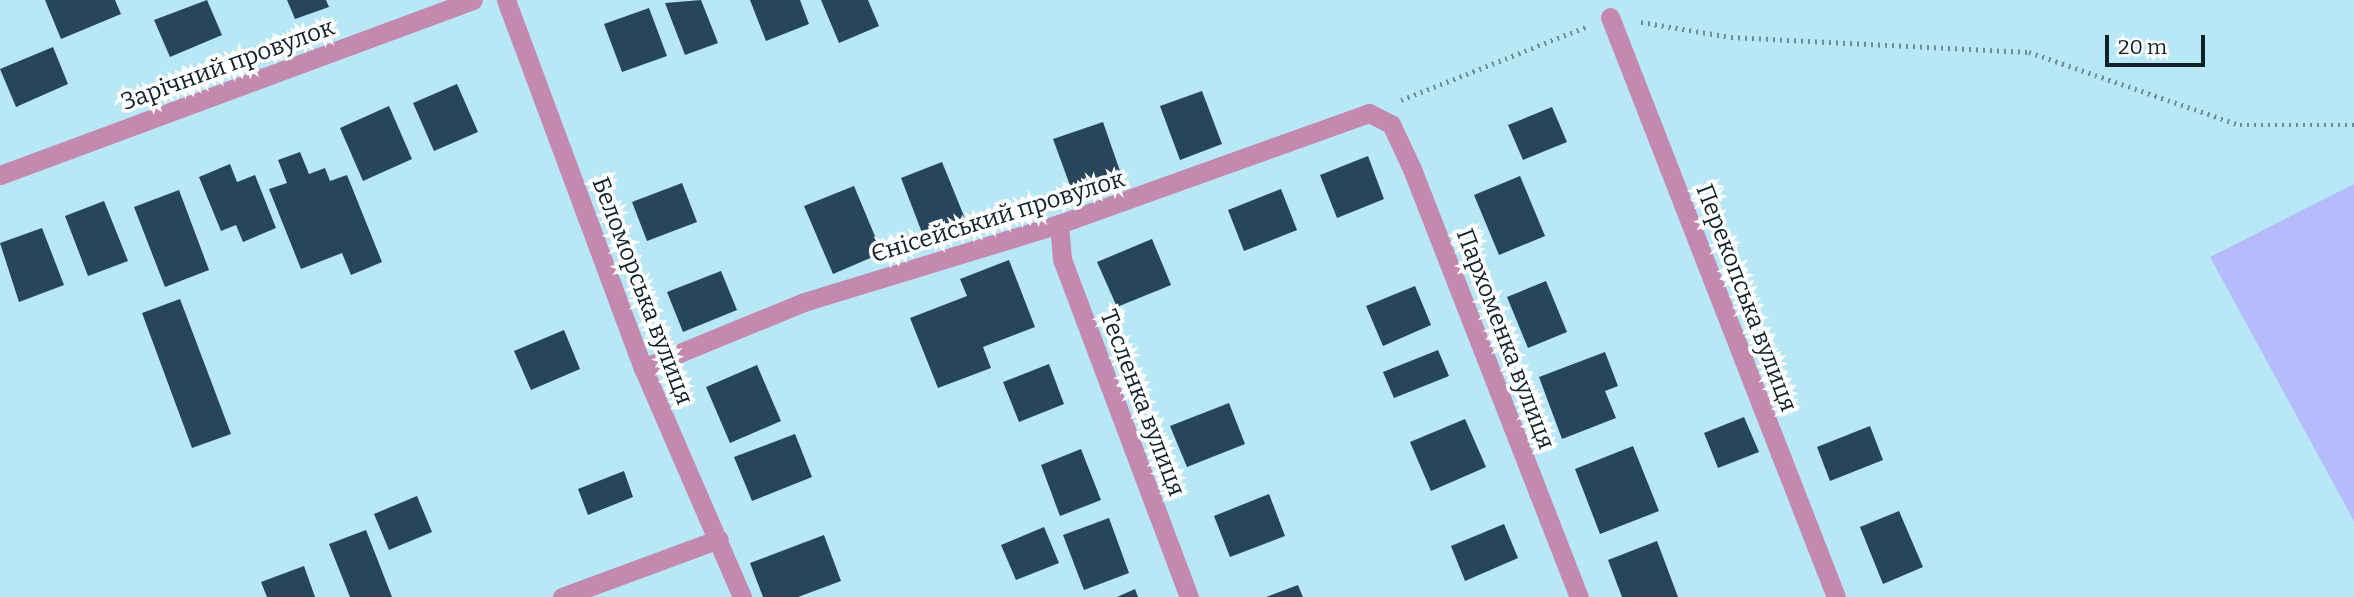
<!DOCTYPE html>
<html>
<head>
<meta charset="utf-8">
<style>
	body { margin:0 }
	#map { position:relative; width:2354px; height:597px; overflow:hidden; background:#b8e7f6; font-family:Bitter,serif }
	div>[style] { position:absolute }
	.green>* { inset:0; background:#b5bbfb }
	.building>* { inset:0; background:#27465c }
	.path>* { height:4.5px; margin-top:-2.25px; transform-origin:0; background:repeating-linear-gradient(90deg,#6c8e99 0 2px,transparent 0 7px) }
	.service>* { height:19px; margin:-9.5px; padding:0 9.5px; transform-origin:9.5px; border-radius:9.5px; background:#c489af }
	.minor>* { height:19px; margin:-9.5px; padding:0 9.5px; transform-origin:9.5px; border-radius:9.5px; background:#c489af }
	span { translate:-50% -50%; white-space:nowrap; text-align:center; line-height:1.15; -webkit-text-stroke:7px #fff; paint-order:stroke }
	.street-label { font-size:24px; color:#102227 }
	.scale { position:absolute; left:2105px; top:35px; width:100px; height:32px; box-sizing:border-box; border:4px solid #102227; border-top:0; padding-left:9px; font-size:21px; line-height:24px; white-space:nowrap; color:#102227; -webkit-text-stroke:5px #fff; paint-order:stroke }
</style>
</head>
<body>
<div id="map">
	<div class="green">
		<div style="clip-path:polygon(2354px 184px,2354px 521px,2210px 257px)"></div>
	</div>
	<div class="building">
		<div style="clip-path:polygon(45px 0,115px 0,121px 14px,61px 39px)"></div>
		<div style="clip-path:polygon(207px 0,222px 35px,170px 57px,154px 20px)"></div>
		<div style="clip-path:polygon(287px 0,326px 0,329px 7px,295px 19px)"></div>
		<div style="clip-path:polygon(701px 0,718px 43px,685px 55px,665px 3px)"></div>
		<div style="clip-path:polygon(750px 0,800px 0,809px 24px,766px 41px)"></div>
		<div style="clip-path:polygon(821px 0,868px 0,879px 26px,839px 43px)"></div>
		<div style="clip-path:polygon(649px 8px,667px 56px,622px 72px,604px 24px)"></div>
		<div style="clip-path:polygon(53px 47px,68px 84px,16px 107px,0 69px)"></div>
		<div style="clip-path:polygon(457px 84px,478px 132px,434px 151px,413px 103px)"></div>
		<div style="clip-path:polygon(1202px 91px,1222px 144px,1180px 160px,1160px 106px)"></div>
		<div style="clip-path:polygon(389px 106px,412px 159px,363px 181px,340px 128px)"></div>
		<div style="clip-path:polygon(1552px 107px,1567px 142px,1523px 160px,1508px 125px)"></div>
		<div style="clip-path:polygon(1103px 122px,1121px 174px,1072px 191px,1053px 139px)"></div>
		<div style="clip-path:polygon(300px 152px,309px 174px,325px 168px,330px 181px,347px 175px,382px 262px,351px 275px,342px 253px,301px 269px,269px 189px,287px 183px,278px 160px)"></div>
		<div style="clip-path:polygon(1368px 156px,1384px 199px,1337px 218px,1320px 175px)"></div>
		<div style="clip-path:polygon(942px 162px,968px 226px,926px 243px,901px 178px)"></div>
		<div style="clip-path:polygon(230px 164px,237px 182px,255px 175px,276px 228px,243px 242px,236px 225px,221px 231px,199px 177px)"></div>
		<div style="clip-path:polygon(1520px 176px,1545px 236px,1499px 255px,1474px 195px)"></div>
		<div style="clip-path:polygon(682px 183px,697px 222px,647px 241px,632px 202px)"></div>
		<div style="clip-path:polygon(854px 186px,882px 253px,833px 274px,804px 206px)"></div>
		<div style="clip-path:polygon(1281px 189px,1297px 230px,1244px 251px,1228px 210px)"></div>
		<div style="clip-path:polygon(179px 190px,209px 270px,165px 287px,134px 207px)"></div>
		<div style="clip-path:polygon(104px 201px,128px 261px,88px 276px,65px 216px)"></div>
		<div style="clip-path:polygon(42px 228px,64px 285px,19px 302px,0 243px)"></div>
		<div style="clip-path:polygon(1152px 239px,1171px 285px,1117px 307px,1097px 262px)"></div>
		<div style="clip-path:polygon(1009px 260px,1035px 327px,983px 347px,991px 368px,938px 388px,910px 318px,967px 296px,960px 279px)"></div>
		<div style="clip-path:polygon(721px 271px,737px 310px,683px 332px,667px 292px)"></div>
		<div style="clip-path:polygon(1546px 281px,1567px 332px,1528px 348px,1507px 297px)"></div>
		<div style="clip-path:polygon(1415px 286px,1431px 325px,1383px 346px,1366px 306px)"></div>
		<div style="clip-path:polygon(180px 299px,231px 434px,192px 448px,142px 313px)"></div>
		<div style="clip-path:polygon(564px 330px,580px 369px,531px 390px,514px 351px)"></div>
		<div style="clip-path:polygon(1438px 350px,1449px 376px,1394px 398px,1383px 372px)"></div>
		<div style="clip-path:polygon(1605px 352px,1618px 386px,1605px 391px,1616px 418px,1562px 439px,1539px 377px)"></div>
		<div style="clip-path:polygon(1049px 364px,1064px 404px,1019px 422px,1003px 382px)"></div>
		<div style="clip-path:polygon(757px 365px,781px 421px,730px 443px,706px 387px)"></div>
		<div style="clip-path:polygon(1229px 403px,1245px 444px,1187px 467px,1170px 426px)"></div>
		<div style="clip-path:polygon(1744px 417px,1759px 452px,1718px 468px,1704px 433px)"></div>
		<div style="clip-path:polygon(1465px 419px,1486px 467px,1431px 491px,1410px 442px)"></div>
		<div style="clip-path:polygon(1870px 426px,1883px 460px,1830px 481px,1817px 447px)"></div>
		<div style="clip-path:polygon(795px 434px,812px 477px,752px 501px,734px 457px)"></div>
		<div style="clip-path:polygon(1633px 446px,1659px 511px,1600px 534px,1575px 469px)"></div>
		<div style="clip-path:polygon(1081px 449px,1101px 500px,1060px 516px,1041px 465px)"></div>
		<div style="clip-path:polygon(624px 471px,633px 497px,588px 515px,578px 489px)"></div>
		<div style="clip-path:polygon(1269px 494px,1285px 536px,1230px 557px,1214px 516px)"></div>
		<div style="clip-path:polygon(417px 496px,432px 532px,389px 550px,374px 514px)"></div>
		<div style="clip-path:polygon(1899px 511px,1923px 567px,1883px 584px,1860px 527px)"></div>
		<div style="clip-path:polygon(1109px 518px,1129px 573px,1084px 590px,1063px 535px)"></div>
		<div style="clip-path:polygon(1504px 524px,1518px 558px,1465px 581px,1451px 546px)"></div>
		<div style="clip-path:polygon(1044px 527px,1059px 563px,1016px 580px,1001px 545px)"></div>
		<div style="clip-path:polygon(366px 530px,392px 597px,350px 597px,329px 544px)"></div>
		<div style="clip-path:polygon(824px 535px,841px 581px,798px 597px,763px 597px,750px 563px)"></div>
		<div style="clip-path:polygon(1657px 541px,1678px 597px,1622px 597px,1608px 560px)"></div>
		<div style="clip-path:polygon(304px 566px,315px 597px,267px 597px,261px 582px)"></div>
		<div style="clip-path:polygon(1298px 585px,1303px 597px,1266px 597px)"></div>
		<div style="clip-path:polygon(1135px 589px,1138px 597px,1117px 597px)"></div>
	</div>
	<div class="path">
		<div style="left:1641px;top:22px;width:91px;rotate:9.5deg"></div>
		<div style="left:1731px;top:37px;width:298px;rotate:2.9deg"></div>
		<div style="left:2029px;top:52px;width:223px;rotate:19.1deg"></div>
		<div style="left:2240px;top:125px;width:114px"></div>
		<div style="left:1401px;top:100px;width:201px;rotate:-21.6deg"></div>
	</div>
	<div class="service">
		<div style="left:643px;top:368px;width:174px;rotate:-22.3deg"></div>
		<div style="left:804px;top:302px;width:267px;rotate:-17deg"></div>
		<div style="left:562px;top:597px;width:167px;rotate:-20.3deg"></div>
	</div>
	<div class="minor">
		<div style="left:506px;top:0;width:393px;rotate:69.6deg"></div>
		<div style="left:643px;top:368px;width:249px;rotate:66.6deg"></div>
		<div style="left:1610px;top:17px;width:622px;rotate:68.71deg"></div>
		<div style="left:0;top:175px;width:504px;rotate:-20.3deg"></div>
		<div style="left:1189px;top:597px;width:361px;rotate:-110.6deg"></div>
		<div style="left:1062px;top:259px;width:35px;rotate:-95deg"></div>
		<div style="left:1059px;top:224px;width:329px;rotate:-19.7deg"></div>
		<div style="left:1369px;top:113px;width:25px;rotate:27deg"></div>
		<div style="left:1391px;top:124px;width:50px;rotate:65deg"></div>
		<div style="left:1412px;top:169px;width:459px;rotate:68.7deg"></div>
	</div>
	<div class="street-label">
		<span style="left:228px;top:65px;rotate:-20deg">Зарічний провулок</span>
		<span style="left:998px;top:217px;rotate:-17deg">Єнісейський провулок</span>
		<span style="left:642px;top:291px;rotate:69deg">Беломорська вулиця</span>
		<span style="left:1746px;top:298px;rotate:69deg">Перекопська вулиця</span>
		<span style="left:1505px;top:339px;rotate:69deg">Пархоменка вулиця</span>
		<span style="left:1142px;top:403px;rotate:69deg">Тесленка вулиця</span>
	</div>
	<div class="scale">20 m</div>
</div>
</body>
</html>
